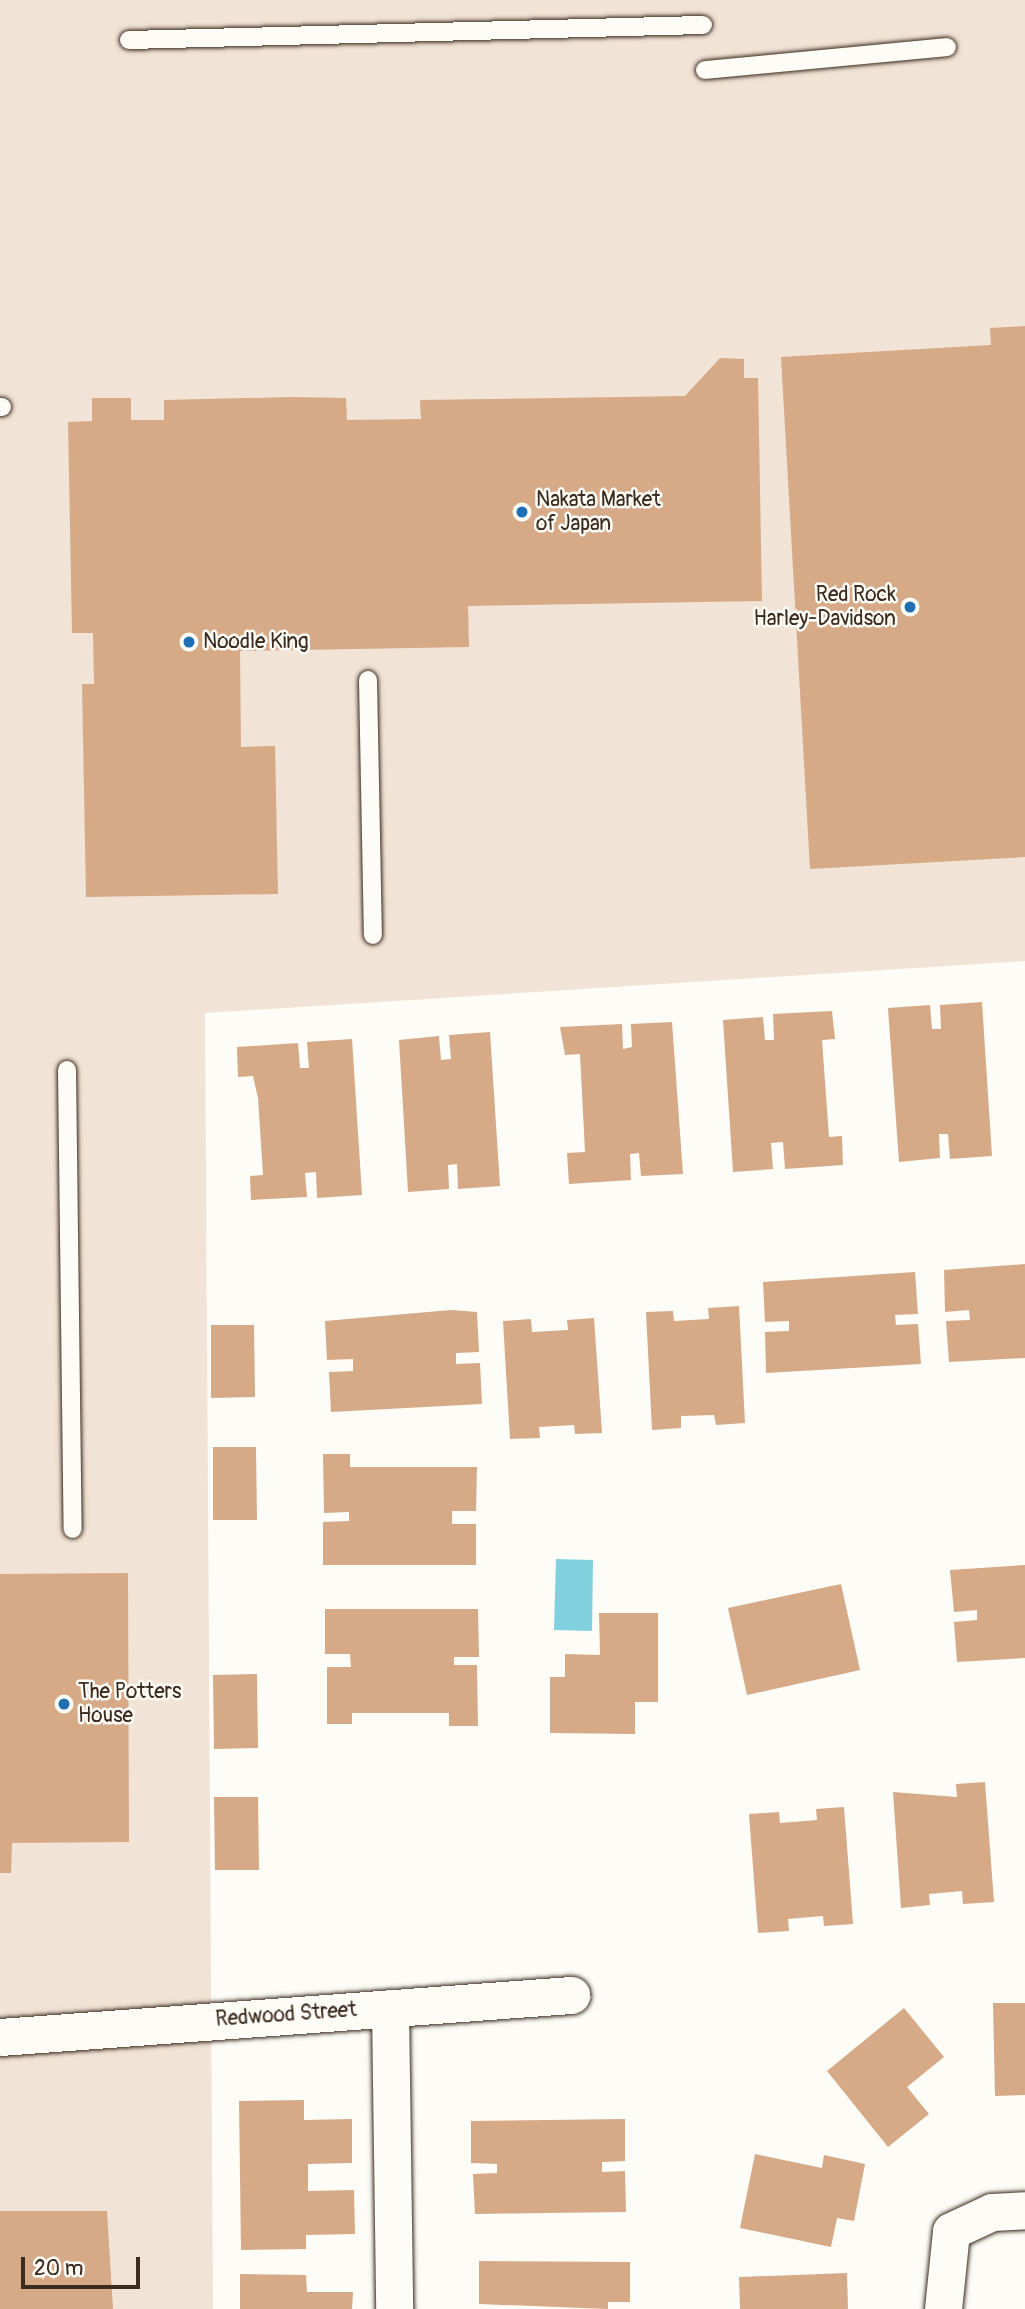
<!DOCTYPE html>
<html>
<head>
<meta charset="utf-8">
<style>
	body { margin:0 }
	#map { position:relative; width:1025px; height:2309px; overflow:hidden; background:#fdfcf7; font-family:Pangolin,sans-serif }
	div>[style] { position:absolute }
	.built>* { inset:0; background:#f1e3d5 }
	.water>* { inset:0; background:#81d0dd }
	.building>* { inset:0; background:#d6a987 }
	.roads { filter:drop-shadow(0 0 2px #3b2a1e) drop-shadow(0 0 2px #3b2a1e) }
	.service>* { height:18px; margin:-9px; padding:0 9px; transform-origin:9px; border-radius:9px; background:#fdfcf7 }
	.minor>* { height:37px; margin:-18.5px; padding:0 18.5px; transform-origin:18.5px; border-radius:18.5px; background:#fdfcf7 }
	.dots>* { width:19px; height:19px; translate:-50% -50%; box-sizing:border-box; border:4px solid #fdfcf7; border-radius:50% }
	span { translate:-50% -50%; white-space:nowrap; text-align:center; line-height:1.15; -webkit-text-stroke:5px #fdfcf7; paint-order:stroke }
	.poi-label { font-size:21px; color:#3b2a1e }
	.left { translate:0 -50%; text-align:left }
	.right { translate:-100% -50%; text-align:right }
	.street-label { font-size:21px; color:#3b2a1e }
	.scale { position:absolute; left:21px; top:2257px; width:119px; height:32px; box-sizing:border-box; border:4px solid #3b2a1e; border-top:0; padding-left:9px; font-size:21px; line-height:24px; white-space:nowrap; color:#3b2a1e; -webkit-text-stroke:5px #fdfcf7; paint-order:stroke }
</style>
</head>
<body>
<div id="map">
	<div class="built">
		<div style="clip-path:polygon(0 0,1025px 0,1025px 961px,205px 1013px,213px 2309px,0 2309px)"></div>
	</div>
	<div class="water">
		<div style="clip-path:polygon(556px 1559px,593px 1560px,592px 1631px,554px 1630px)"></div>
	</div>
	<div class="building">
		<div style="clip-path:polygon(1025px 326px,1025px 857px,810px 869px,781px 357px,991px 345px,990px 328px)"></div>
		<div style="clip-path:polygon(720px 358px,744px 359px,744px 378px,758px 378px,762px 601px,468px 606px,469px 647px,240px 651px,241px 747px,275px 746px,278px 894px,86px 897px,82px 684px,94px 684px,93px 633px,72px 633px,68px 422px,92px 421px,92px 398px,131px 398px,131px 420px,164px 420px,164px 400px,293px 397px,346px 398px,347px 420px,421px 419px,420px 400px,685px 396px)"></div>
		<div style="clip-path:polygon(982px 1002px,992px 1156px,950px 1159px,948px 1134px,939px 1134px,940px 1158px,899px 1162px,888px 1008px,930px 1005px,932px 1029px,941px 1029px,940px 1005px)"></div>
		<div style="clip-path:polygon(832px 1011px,835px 1039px,822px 1040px,829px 1137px,842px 1136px,843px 1165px,785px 1169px,783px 1142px,771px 1143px,773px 1169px,733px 1172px,723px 1020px,763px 1017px,765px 1040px,774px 1040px,773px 1014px)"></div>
		<div style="clip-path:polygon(672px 1022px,683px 1174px,641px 1176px,639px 1153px,630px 1154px,631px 1180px,569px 1184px,567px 1153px,585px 1152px,580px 1054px,565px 1055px,560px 1027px,622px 1024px,623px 1049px,632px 1047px,631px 1024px)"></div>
		<div style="clip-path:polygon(490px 1032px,500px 1186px,458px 1189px,457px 1164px,448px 1165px,449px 1189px,408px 1192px,399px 1040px,439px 1036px,441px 1060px,451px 1059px,449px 1035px)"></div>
		<div style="clip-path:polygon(352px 1039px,362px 1195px,317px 1198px,316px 1172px,305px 1173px,307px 1197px,251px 1200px,250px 1176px,263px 1175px,258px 1098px,253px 1076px,238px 1077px,237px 1047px,298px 1043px,300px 1068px,309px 1068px,307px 1042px)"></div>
		<div style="clip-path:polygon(1025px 1264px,1025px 1358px,949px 1362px,946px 1321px,970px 1320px,969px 1310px,945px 1312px,944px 1270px)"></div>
		<div style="clip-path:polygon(915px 1272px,918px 1314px,895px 1315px,896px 1325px,918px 1324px,921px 1364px,766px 1373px,765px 1332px,789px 1331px,789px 1321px,765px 1322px,763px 1282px)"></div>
		<div style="clip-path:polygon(739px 1306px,745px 1423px,716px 1425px,714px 1415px,681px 1416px,681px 1428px,652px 1430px,646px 1312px,673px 1311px,674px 1321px,709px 1319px,708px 1308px)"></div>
		<div style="clip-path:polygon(451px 1310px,477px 1312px,479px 1352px,456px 1353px,456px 1364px,480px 1363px,482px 1404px,331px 1412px,329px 1372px,353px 1371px,353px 1359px,327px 1360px,325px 1321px)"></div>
		<div style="clip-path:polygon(594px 1318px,602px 1433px,575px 1434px,574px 1425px,539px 1427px,540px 1438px,510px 1439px,503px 1321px,531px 1319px,532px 1332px,568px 1330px,567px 1320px)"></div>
		<div style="clip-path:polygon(211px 1325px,254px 1325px,255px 1397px,211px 1398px)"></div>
		<div style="clip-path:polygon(213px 1447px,256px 1447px,257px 1520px,213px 1520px)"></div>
		<div style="clip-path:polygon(323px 1454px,350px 1454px,350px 1467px,477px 1467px,476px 1511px,452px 1511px,452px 1524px,476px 1524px,476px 1565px,323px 1565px,323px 1522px,349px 1521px,349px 1512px,324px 1513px)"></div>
		<div style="clip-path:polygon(1025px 1565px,1025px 1658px,957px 1662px,954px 1622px,977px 1620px,977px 1610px,954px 1612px,950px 1570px)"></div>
		<div style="clip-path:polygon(128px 1573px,129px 1842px,12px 1843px,11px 1873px,0 1873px,0 1574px)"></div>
		<div style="clip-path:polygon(841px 1584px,860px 1670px,747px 1695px,728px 1608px)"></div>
		<div style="clip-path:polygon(325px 1609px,478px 1609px,479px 1657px,454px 1657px,454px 1665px,477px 1665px,478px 1726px,449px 1726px,449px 1713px,352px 1713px,352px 1724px,327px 1724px,327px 1667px,351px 1667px,350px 1654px,325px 1654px)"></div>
		<div style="clip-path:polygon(599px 1613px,658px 1613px,658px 1702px,635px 1702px,635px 1734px,550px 1733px,550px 1677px,565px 1677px,565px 1654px,600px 1655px)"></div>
		<div style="clip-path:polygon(257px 1674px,258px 1748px,214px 1749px,213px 1675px)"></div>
		<div style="clip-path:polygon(985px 1782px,994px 1902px,963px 1904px,962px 1891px,929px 1894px,930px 1905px,901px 1908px,893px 1792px,957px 1797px,956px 1784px)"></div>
		<div style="clip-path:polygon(214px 1797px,258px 1797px,259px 1870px,215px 1870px)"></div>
		<div style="clip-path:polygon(844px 1807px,853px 1924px,824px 1926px,823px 1916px,788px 1919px,789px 1931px,758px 1933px,749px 1814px,779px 1812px,780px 1823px,817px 1820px,816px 1809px)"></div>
		<div style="clip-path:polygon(993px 2003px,1025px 2003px,1025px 2095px,995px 2096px)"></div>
		<div style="clip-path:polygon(904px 2008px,944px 2057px,907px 2087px,929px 2114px,888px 2147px,827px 2071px)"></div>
		<div style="clip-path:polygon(304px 2100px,304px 2120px,352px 2119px,352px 2163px,308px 2164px,308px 2191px,354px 2190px,355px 2234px,306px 2235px,306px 2249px,241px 2250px,239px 2101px)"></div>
		<div style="clip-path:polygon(625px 2119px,625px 2161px,602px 2162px,602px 2172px,625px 2171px,626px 2212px,475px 2214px,473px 2174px,497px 2173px,497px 2164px,471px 2163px,471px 2121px)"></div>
		<div style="clip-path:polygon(755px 2154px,822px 2168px,824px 2155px,865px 2164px,854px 2221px,837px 2218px,831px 2247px,740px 2228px)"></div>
		<div style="clip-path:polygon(0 2211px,107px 2211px,113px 2309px,0 2309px)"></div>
		<div style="clip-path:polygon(479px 2261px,630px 2262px,630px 2302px,608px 2302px,608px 2309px,479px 2304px)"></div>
		<div style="clip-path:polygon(847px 2273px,848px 2309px,740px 2309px,739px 2277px)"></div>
		<div style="clip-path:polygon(240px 2274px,306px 2275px,307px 2292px,353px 2292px,352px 2309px,240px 2309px)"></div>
	</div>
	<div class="roads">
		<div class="service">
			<div style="left:129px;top:40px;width:574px;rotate:-1.5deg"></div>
			<div style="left:705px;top:70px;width:243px;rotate:-5.4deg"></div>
			<div style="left:0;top:407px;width:2px"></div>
			<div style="left:368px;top:680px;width:255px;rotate:88.9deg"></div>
			<div style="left:67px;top:1070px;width:459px;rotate:89.3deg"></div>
		</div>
		<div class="minor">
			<div style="left:390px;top:2008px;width:301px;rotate:89.2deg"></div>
			<div style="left:0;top:2037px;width:573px;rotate:-4.21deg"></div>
			<div style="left:943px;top:2309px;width:78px;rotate:-84.1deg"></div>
			<div style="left:951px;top:2231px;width:45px;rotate:-24.9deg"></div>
			<div style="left:992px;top:2212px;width:33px;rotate:-3deg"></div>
		</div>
	</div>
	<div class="dots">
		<div style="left:522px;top:512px;background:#1f6fb2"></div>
		<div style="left:910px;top:607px;background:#1f6fb2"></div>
		<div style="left:189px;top:642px;background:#1f6fb2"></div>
		<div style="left:64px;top:1704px;background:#1f6fb2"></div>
	</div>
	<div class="poi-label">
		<span class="left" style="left:536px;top:512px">Nakata Market<br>of Japan</span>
		<span class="right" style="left:896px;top:607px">Red Rock<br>Harley-Davidson</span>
		<span class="left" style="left:203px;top:642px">Noodle King</span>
		<span class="left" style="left:78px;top:1704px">The Potters<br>House</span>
	</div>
	<div class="street-label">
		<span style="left:286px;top:2015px;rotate:-4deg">Redwood Street</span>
	</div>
	<div class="scale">20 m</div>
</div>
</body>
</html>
